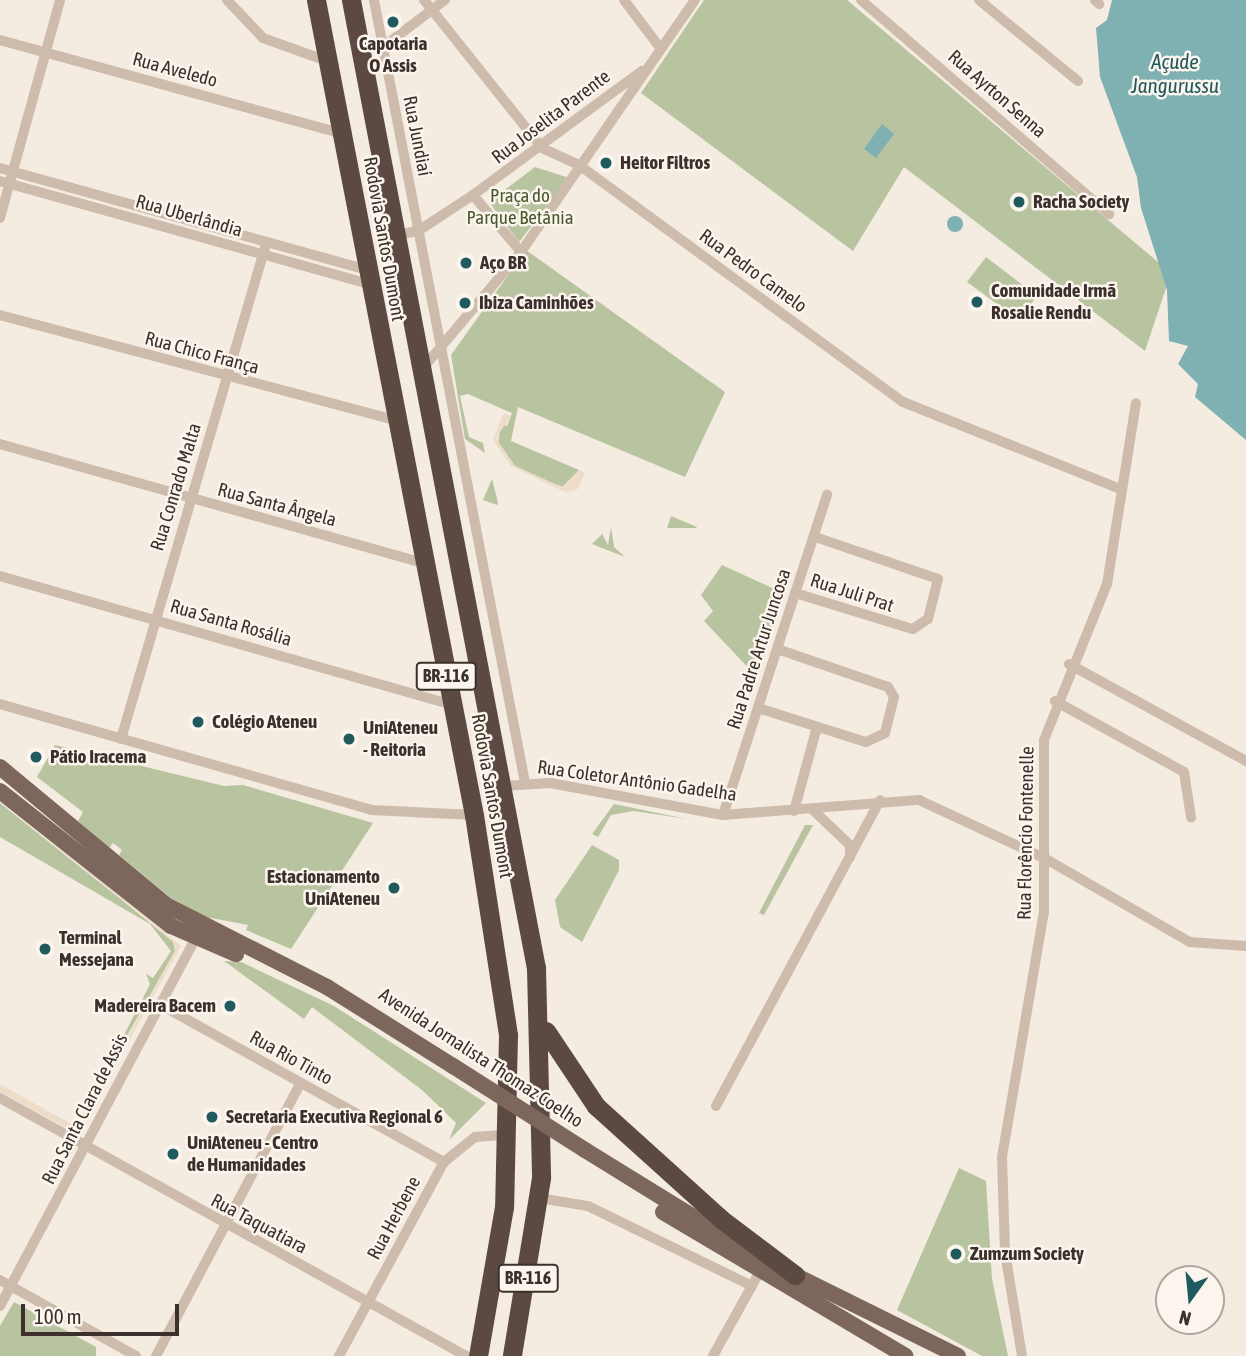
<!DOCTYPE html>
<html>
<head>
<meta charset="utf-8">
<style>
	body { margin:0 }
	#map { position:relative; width:1246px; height:1356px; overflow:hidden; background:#f4ebe1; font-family:"Asap Condensed",sans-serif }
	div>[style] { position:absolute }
	.green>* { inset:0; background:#b8c4a0 }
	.plaza>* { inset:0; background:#ecdcc8 }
	.water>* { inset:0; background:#7fb0b2 }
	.round { border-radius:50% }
	.street>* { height:10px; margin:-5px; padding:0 5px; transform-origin:5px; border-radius:5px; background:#cdbbac }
	.primary>* { height:16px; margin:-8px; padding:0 8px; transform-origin:8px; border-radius:8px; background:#7d675c }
	.highway>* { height:19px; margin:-9.5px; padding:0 9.5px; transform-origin:9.5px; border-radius:9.5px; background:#5c4a42 }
	.primary-bridge>* { height:16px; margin:-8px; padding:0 8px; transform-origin:8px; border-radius:8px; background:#7d675c }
	.dots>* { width:19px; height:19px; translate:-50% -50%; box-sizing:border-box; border:4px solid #fbf5ee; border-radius:50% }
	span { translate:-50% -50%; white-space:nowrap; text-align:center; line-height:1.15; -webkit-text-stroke:5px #fbf5ee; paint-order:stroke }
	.shield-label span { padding:2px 5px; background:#fbf5ee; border:2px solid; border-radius:5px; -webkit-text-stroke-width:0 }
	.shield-label { font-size:18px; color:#3b302b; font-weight:700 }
	.poi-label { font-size:19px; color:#3b302b; font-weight:700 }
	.left { translate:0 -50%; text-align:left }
	.right { translate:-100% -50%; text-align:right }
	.street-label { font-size:19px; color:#3b302b }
	.park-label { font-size:19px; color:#4a5a2e }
	.water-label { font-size:21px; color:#1f5a5e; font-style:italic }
	.north { position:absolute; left:1155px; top:1265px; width:70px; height:70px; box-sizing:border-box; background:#fbf5ee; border:2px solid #aea6a0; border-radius:50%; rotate:195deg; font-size:19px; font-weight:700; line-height:28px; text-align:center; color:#3b302b }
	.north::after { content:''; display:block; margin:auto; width:24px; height:32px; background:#1f5a5e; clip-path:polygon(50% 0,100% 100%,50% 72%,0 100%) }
	.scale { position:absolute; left:21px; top:1304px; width:158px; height:32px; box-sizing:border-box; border:4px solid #3b302b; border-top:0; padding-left:9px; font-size:21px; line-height:24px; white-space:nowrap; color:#3b302b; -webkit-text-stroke:5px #fbf5ee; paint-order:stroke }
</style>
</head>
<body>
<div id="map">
	<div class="green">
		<div style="clip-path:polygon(704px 0,847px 0,1171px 273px,1145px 351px,904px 167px,853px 251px,641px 93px)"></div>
		<div style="clip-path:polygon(535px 167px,569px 178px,519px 242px,489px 202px)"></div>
		<div style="clip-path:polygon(526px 250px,725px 392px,685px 477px,518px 407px,511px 441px,579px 470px,564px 487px,547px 482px,515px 466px,498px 443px,501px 424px,507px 426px,512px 413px,468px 394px,460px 396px,469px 437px,483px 443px,485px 453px,465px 439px,451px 355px)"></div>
		<div style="clip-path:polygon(986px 257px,1037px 296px,1019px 320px,967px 282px)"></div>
		<div style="clip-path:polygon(492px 479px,498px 503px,497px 505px,483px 500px)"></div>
		<div style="clip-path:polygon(671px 516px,697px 527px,696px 528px,667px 528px)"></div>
		<div style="clip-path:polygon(611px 527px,614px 547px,625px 557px,592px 544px,602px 534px,608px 545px)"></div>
		<div style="clip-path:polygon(722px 565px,783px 593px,756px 676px,704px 621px,713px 611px,701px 595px)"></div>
		<div style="clip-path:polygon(55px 745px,224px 786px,243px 785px,373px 823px,291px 949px,246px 930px,248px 925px,206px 917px,171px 898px,119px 855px,122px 850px,113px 843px,109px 848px,78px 821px,83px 812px,37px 777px)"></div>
		<div style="clip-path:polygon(0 803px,173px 941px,175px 951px,94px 1094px,150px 984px,146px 974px,153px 978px,171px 951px,150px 924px,0 837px)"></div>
		<div style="clip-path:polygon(614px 804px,687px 819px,634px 811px,611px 815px,598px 837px,592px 834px)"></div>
		<div style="clip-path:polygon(805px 825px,813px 825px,764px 915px,759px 913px)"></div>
		<div style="clip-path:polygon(592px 845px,619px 860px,619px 870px,582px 942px,560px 927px,555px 900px)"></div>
		<div style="clip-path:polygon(224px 961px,241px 962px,334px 1006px,486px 1103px,449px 1140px,456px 1123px,422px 1090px,312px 1007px,304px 1019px)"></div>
		<div style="clip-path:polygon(959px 1168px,986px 1181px,992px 1279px,1008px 1356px,982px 1356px,897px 1310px)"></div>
		<div style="clip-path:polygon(14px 1302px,96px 1347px,96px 1356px,0 1356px,0 1326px)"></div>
	</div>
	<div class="plaza">
		<div style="clip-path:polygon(503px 414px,511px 416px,496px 438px,515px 466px,562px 487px,579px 470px,585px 473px,578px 489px,565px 492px,511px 466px,493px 440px)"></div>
		<div style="clip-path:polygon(0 800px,181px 946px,81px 1129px,74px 1132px,0 1092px,0 1084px,71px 1124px,80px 1122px,175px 951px,173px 942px)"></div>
	</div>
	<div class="water">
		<div style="clip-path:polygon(1112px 0,1246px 0,1246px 440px,1195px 397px,1198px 384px,1178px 364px,1188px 346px,1169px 341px,1167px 290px,1141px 208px,1137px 177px,1100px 77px,1096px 28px,1107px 20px)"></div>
		<div style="clip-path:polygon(882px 124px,894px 134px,876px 158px,864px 149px)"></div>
		<div class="round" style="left:947px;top:216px;width:16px;height:16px"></div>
	</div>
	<div class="street">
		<div style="left:227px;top:0;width:52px;rotate:46.5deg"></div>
		<div style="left:263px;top:38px;width:68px;rotate:19.8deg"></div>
		<div style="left:374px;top:0;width:797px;rotate:79.08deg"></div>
		<div style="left:424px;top:0;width:189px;rotate:51.4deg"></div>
		<div style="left:542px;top:148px;width:41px;rotate:24.7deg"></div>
		<div style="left:579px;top:165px;width:401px;rotate:36.2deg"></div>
		<div style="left:903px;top:402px;width:235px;rotate:21.8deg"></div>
		<div style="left:624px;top:0;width:61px;rotate:52.9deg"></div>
		<div style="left:861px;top:0;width:328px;rotate:40.8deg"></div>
		<div style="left:979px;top:0;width:128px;rotate:39.3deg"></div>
		<div style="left:1095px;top:0;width:6px;rotate:45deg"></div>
		<div style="left:0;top:40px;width:353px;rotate:15.3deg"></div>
		<div style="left:383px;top:47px;width:78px;rotate:-37.2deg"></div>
		<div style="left:0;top:168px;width:381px;rotate:15.5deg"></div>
		<div style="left:0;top:181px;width:383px;rotate:15.6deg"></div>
		<div style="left:473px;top:195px;width:75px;rotate:49.9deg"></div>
		<div style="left:0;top:218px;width:226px;rotate:-74.6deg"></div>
		<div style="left:397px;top:235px;width:21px;rotate:-11deg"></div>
		<div style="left:418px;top:231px;width:66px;rotate:-33.2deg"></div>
		<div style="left:473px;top:195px;width:210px;rotate:-36.3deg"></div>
		<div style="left:0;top:315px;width:409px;rotate:14.9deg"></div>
		<div style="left:423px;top:368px;width:152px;rotate:-49.8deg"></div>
		<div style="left:521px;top:252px;width:306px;rotate:-55.4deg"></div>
		<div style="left:0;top:444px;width:440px;rotate:15.7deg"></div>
		<div style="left:0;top:576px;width:470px;rotate:15.9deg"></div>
		<div style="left:795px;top:593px;width:123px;rotate:17deg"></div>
		<div style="left:913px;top:629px;width:18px;rotate:-34deg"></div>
		<div style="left:928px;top:619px;width:41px;rotate:-76deg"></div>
		<div style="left:938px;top:579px;width:130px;rotate:-161.1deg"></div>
		<div style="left:1069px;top:664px;width:202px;rotate:28.7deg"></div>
		<div style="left:1055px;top:701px;width:147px;rotate:28.8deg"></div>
		<div style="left:1184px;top:772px;width:46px;rotate:81.2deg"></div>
		<div style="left:0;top:704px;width:386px;rotate:15.9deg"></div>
		<div style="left:371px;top:810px;width:103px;rotate:2.8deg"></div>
		<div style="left:758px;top:708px;width:113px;rotate:17.5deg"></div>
		<div style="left:866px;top:742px;width:21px;rotate:-25deg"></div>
		<div style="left:885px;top:733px;width:37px;rotate:-76deg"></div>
		<div style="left:894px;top:697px;width:12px;rotate:-121deg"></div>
		<div style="left:888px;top:687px;width:117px;rotate:-161.1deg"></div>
		<div style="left:121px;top:739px;width:516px;rotate:-73.67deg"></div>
		<div style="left:503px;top:786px;width:47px;rotate:-3.7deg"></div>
		<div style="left:550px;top:783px;width:176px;rotate:10.5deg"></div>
		<div style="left:723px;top:815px;width:197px;rotate:-4.4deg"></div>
		<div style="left:919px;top:800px;width:140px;rotate:24.9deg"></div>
		<div style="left:1046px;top:859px;width:166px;rotate:30deg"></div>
		<div style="left:1190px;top:942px;width:56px;rotate:4.1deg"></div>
		<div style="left:812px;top:809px;width:52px;rotate:43.5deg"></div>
		<div style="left:850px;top:845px;width:12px;rotate:90deg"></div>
		<div style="left:794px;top:811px;width:87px;rotate:-74.7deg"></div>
		<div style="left:723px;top:815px;width:337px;rotate:-72deg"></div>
		<div style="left:159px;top:1004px;width:326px;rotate:29deg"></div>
		<div style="left:0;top:1098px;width:533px;rotate:28.97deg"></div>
		<div style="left:716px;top:1106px;width:347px;rotate:-61.8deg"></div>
		<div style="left:539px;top:1198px;width:50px;rotate:9.3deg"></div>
		<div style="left:588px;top:1206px;width:182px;rotate:26deg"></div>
		<div style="left:0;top:1280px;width:156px;rotate:29.2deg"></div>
		<div style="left:0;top:1306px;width:421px;rotate:-62deg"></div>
		<div style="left:156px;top:1356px;width:308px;rotate:-62.1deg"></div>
		<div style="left:339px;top:1356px;width:221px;rotate:-61.6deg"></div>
		<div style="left:444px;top:1162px;width:40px;rotate:-39deg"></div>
		<div style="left:475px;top:1137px;width:32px;rotate:-4deg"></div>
		<div style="left:713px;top:1356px;width:95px;rotate:-61deg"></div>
		<div style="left:1022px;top:1356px;width:105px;rotate:-99.3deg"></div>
		<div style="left:1005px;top:1252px;width:95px;rotate:-91.8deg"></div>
		<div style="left:1002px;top:1157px;width:249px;rotate:-80.3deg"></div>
		<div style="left:1044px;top:912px;width:172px;rotate:-90deg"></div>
		<div style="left:1044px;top:740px;width:168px;rotate:-68deg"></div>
		<div style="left:1107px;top:584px;width:183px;rotate:-80.9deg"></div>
	</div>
	<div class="primary">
		<div style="left:0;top:767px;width:216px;rotate:39.7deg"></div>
		<div style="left:166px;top:905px;width:181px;rotate:27deg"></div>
		<div style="left:327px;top:987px;width:149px;rotate:32.1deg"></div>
		<div style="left:0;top:791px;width:218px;rotate:38.3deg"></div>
		<div style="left:171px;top:926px;width:71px;rotate:23.3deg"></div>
		<div style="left:585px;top:1150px;width:203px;rotate:31.7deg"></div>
		<div style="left:758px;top:1257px;width:223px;rotate:26.3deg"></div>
		<div style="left:663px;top:1212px;width:282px;rotate:30.7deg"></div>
	</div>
	<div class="highway">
		<div style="left:316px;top:0;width:830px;rotate:79.03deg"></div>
		<div style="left:474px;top:815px;width:223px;rotate:81.2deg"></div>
		<div style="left:508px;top:1035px;width:172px;rotate:91.3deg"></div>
		<div style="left:504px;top:1207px;width:151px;rotate:99.9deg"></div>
		<div style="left:351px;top:0;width:986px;rotate:79.18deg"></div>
		<div style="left:536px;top:968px;width:210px;rotate:88.6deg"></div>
		<div style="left:541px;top:1178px;width:180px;rotate:99.3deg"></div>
		<div style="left:546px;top:1031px;width:90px;rotate:56.3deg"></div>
		<div style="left:596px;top:1106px;width:169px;rotate:42.1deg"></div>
		<div style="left:721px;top:1219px;width:93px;rotate:37.1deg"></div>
	</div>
	<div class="primary-bridge">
		<div style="left:453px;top:1066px;width:156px;rotate:32.5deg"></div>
	</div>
	<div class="dots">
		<div style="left:393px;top:22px;background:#1f5a5e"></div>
		<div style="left:606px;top:163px;background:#1f5a5e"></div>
		<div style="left:1019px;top:202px;background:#1f5a5e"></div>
		<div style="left:466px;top:263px;background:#1f5a5e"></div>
		<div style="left:977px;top:302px;background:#1f5a5e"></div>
		<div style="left:465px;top:303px;background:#1f5a5e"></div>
		<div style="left:198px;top:722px;background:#1f5a5e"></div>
		<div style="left:349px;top:739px;background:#1f5a5e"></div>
		<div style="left:36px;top:757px;background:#1f5a5e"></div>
		<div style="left:394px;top:888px;background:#1f5a5e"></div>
		<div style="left:45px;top:949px;background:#1f5a5e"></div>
		<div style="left:230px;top:1006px;background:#1f5a5e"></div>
		<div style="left:212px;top:1117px;background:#1f5a5e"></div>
		<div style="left:173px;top:1154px;background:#1f5a5e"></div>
		<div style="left:956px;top:1254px;background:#1f5a5e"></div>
	</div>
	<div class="shield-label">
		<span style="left:446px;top:676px">BR-116</span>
		<span style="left:528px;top:1278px">BR-116</span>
	</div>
	<div class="poi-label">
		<span style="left:393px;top:55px">Capotaria<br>O Assis</span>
		<span class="left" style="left:620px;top:163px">Heitor Filtros</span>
		<span class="left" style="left:1033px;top:202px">Racha Society</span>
		<span class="left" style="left:480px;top:263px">Aço BR</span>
		<span class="left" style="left:991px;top:302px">Comunidade Irmã<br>Rosalie Rendu</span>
		<span class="left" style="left:479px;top:303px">Ibiza Caminhões</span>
		<span class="left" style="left:212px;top:722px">Colégio Ateneu</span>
		<span class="left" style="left:363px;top:739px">UniAteneu<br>- Reitoria</span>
		<span class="left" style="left:50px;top:757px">Pátio Iracema</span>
		<span class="right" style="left:380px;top:888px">Estacionamento<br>UniAteneu</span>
		<span class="left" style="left:59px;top:949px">Terminal<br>Messejana</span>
		<span class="right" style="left:216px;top:1006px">Madereira Bacem</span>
		<span class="left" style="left:226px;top:1117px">Secretaria Executiva Regional 6</span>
		<span class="left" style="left:187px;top:1154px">UniAteneu - Centro<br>de Humanidades</span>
		<span class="left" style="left:970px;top:1254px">Zumzum Society</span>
	</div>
	<div class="street-label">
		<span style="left:175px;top:70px;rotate:15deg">Rua Aveledo</span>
		<span style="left:997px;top:94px;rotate:41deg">Rua Ayrton Senna</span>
		<span style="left:551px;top:117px;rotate:-37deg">Rua Joselita Parente</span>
		<span style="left:417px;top:136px;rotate:79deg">Rua Jundiaí</span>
		<span style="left:189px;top:216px;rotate:16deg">Rua Uberlândia</span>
		<span style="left:384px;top:239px;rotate:80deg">Rodovia Santos Dumont</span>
		<span style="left:753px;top:271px;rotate:36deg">Rua Pedro Camelo</span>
		<span style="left:202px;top:353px;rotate:15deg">Rua Chico França</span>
		<span style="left:176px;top:487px;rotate:-73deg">Rua Conrado Malta</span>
		<span style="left:277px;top:505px;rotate:15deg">Rua Santa Ângela</span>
		<span style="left:852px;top:593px;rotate:18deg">Rua Juli Prat</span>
		<span style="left:231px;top:623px;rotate:16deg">Rua Santa Rosália</span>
		<span style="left:759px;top:649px;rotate:-72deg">Rua Padre Artur Juncosa</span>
		<span style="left:637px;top:781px;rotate:8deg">Rua Coletor Antônio Gadelha</span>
		<span style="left:492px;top:796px;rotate:80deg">Rodovia Santos Dumont</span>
		<span style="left:1026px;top:833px;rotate:-89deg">Rua Florêncio Fontenelle</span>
		<span style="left:291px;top:1058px;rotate:29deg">Rua Rio Tinto</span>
		<span style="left:481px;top:1058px;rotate:33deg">Avenida Jornalista Thomaz Coelho</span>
		<span style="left:85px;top:1109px;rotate:-63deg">Rua Santa Clara de Assis</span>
		<span style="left:394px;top:1218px;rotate:-62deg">Rua Herbene</span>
		<span style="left:259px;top:1224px;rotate:28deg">Rua Taquatiara</span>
	</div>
	<div class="park-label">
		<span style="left:520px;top:207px">Praça do<br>Parque Betânia</span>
	</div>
	<div class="water-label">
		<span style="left:1175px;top:73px">Açude<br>Jangurussu</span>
	</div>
	<div class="north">N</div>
	<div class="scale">100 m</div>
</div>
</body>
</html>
